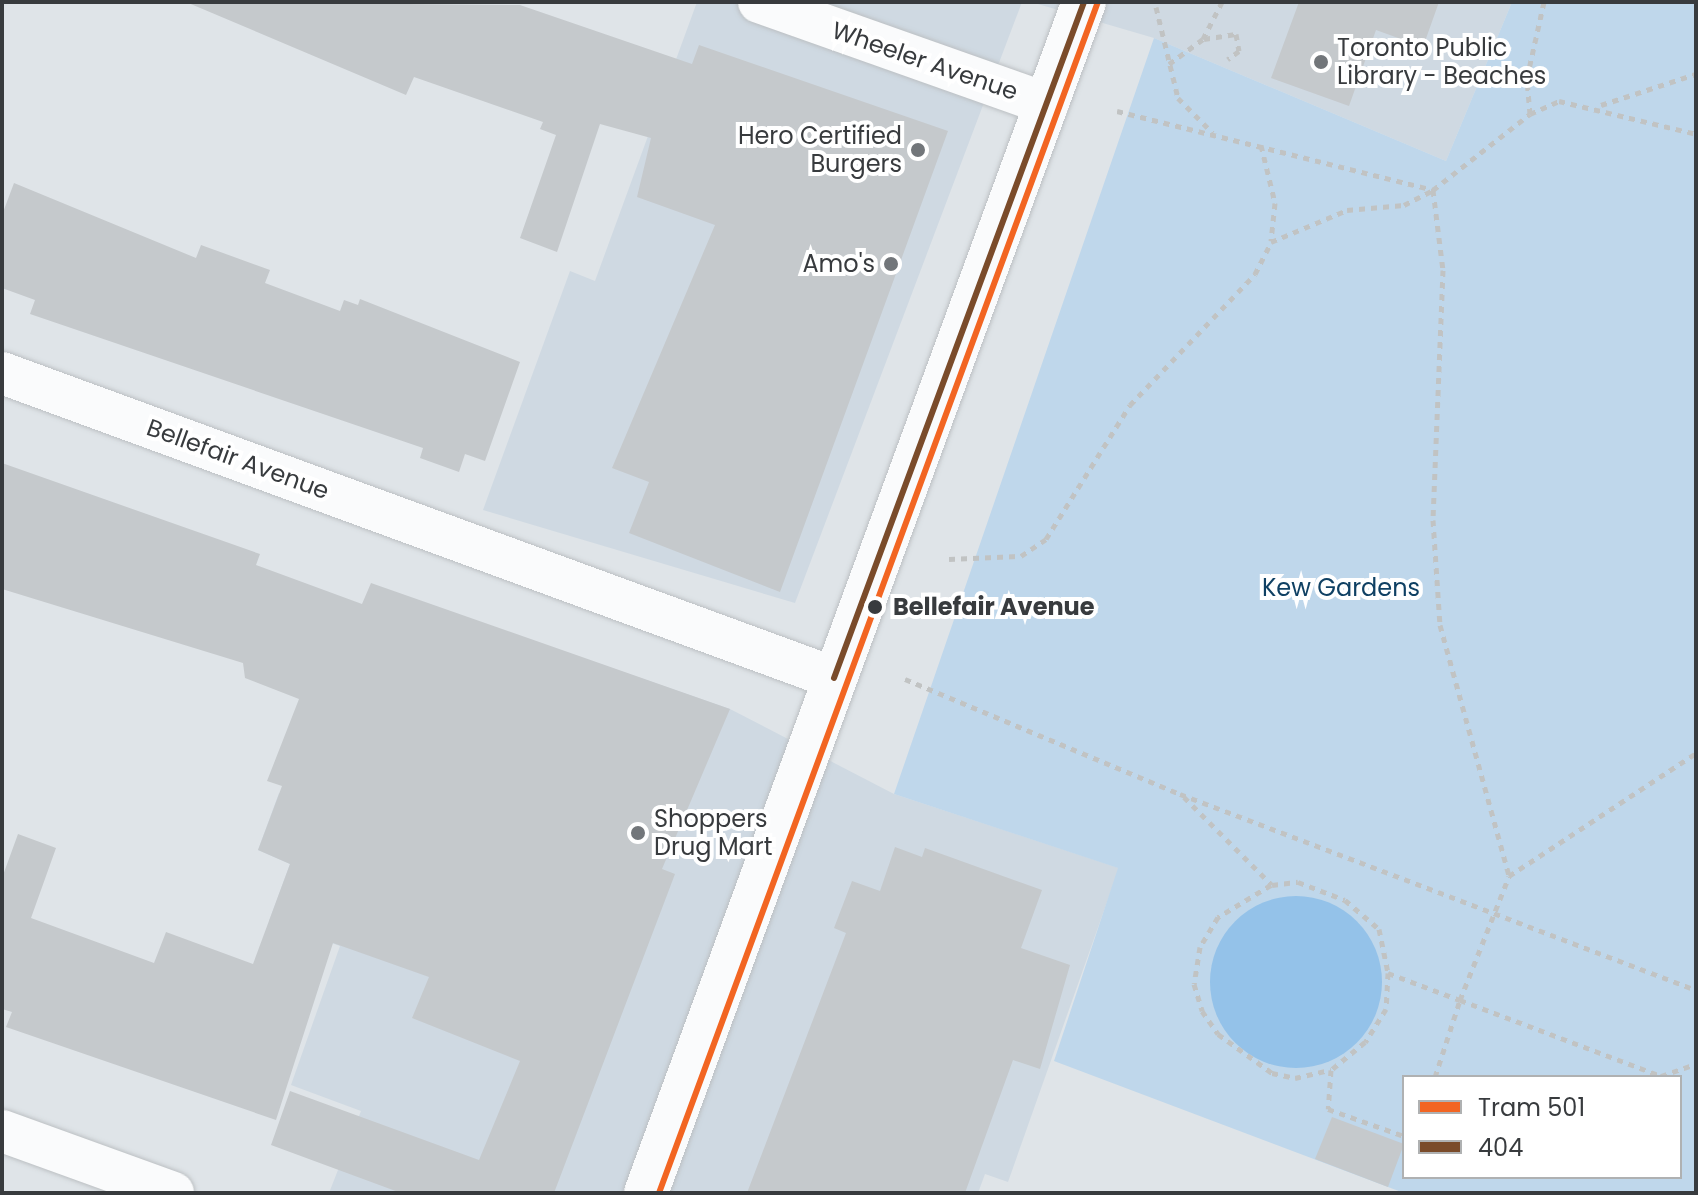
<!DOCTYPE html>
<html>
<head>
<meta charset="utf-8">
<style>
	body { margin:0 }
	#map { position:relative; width:1698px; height:1195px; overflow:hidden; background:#dfe4e8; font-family:Poppins,sans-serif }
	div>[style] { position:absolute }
	.built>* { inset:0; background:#cfd9e2 }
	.green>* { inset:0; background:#bfd7eb }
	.water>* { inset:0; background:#94c2e9 }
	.round { border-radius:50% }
	.building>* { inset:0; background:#c5c9cc }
	.path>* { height:5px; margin-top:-2.5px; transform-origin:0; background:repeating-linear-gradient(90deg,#c1c3c3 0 6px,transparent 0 12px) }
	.roads { filter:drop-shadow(0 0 2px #bcc0c3) drop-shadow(0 0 2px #bcc0c3) }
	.minor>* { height:42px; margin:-21px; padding:0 21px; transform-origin:21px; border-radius:21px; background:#fafbfc }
	.secondary>* { height:44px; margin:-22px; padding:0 22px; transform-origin:22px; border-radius:22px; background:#fafbfc }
	.bus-1>* { height:6px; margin:-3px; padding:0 3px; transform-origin:3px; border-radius:3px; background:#7a4b2a }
	.tram-1>* { height:6px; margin:-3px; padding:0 3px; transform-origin:3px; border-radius:3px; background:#f26522 }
	.dots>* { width:22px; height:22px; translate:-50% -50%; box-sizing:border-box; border:4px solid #fff; border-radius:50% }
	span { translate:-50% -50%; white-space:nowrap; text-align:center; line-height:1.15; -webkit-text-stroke:8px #fff; paint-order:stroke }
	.poi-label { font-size:24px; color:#383b3e }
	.left { translate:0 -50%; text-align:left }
	.right { translate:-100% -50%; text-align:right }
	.street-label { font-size:24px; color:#383b3e }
	.park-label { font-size:24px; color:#0f4063 }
	.stop-label { font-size:24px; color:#383b3e; font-weight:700 }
	.frame { position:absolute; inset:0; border:4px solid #383b3e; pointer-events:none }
	.legend { position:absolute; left:1402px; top:1075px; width:280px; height:104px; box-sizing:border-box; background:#fff; border:2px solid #afb1b2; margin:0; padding:10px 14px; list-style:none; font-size:24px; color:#383b3e }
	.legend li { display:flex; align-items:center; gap:16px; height:40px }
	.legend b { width:40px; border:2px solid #afb1b2 }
</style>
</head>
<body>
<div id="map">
	<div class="built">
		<div style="clip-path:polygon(697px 2px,1022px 2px,795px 603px,483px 510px,570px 271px,595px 281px)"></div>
		<div style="clip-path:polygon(1031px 2px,1512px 2px,1446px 161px,1154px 38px)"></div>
		<div style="clip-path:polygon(600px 664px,730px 709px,894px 794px,1119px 868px,1008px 1182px,985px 1174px,978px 1193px,329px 1193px,361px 1111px,291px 1085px,340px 946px,269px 921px,290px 864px,258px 850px,279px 793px,515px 876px)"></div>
	</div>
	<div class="green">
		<div style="clip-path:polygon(evenodd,1512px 2px,1696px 2px,1696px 1193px,1404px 1193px,1054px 1061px,1118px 868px,894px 794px,1154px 38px,1446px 161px,1512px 2px,1404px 1077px,1680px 1077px,1680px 1177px,1404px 1177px,1404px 1077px)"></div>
	</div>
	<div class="water">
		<div class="round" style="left:1210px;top:896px;width:172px;height:172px"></div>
	</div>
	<div class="building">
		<div style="clip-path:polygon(186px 2px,520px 5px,692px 64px,699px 45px,948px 131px,780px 592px,629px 533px,649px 482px,612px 468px,715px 225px,637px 197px,651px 138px,600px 124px,557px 252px,520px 238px,556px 135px,540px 129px,543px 122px,414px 77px,406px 95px)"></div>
		<div style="clip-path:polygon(1299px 2px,1439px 2px,1423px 47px,1376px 30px,1349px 106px,1271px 78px)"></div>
		<div style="clip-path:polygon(14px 183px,196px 258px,201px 245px,270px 270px,265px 283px,340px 311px,344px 300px,358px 305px,360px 299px,520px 362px,485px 461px,465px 454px,459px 472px,420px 458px,423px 448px,30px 314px,35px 300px,2px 288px,2px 215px)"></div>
		<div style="clip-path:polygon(2px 463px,260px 554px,256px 565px,362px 604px,371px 583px,730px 709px,662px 869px,675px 874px,554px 1193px,401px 1193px,271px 1145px,290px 1091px,479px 1160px,520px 1061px,412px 1018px,429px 977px,333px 943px,276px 1120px,6px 1027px,12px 1012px,2px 1009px,2px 878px,18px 834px,56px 848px,31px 918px,154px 963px,166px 932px,253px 964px,290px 864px,258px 850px,282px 786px,267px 781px,299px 699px,245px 678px,243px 663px,2px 589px)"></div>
		<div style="clip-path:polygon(895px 847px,922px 857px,925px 848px,1042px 890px,1021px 948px,1070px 965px,1040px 1069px,1013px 1060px,965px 1193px,747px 1193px,846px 933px,834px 928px,852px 881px,880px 891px)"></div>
		<div style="clip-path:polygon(1332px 1117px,1404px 1144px,1388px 1187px,1315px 1159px)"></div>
	</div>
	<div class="path">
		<div style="left:1156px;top:7px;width:94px;rotate:76.4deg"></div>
		<div style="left:1178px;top:98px;width:49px;rotate:45deg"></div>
		<div style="left:1204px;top:39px;width:32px;rotate:-9deg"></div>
		<div style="left:1236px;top:34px;width:17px;rotate:80deg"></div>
		<div style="left:1239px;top:51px;width:14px;rotate:144deg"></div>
		<div style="left:1169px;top:64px;width:42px;rotate:-36.3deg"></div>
		<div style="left:1203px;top:39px;width:42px;rotate:-62.8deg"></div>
		<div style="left:1601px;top:105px;width:100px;rotate:-18.1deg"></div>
		<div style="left:1117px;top:111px;width:326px;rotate:14deg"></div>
		<div style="left:1433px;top:190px;width:123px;rotate:-38.1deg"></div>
		<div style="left:1530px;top:114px;width:32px;rotate:-24deg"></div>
		<div style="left:1559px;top:101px;width:141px;rotate:13.5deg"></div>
		<div style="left:1530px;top:114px;width:36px;rotate:-95deg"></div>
		<div style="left:1527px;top:78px;width:78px;rotate:-77.4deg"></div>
		<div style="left:1261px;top:145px;width:60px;rotate:76.4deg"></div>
		<div style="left:1275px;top:203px;width:38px;rotate:96deg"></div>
		<div style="left:949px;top:559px;width:72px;rotate:-2.4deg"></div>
		<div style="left:1021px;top:556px;width:30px;rotate:-34deg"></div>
		<div style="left:1046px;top:539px;width:158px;rotate:-57.9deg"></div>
		<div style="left:1130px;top:405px;width:181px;rotate:-46.3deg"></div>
		<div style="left:1255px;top:274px;width:36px;rotate:-63deg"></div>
		<div style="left:1271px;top:242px;width:82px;rotate:-22.8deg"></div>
		<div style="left:1347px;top:210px;width:57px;rotate:-5deg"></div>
		<div style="left:1404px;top:205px;width:33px;rotate:-27deg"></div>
		<div style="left:1433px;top:190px;width:81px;rotate:82.9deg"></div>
		<div style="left:1443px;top:270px;width:250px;rotate:92.3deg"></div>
		<div style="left:1433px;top:520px;width:105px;rotate:86.2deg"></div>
		<div style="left:1440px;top:625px;width:260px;rotate:74.6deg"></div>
		<div style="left:905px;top:679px;width:298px;rotate:22.7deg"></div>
		<div style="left:1180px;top:794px;width:552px;rotate:20.8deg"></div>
		<div style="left:1184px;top:797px;width:124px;rotate:45deg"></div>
		<div style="left:1272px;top:885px;width:26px;rotate:-7deg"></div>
		<div style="left:1298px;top:882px;width:50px;rotate:21deg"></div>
		<div style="left:1345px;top:900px;width:45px;rotate:40.5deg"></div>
		<div style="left:1379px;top:929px;width:45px;rotate:78.4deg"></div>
		<div style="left:1388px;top:973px;width:77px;rotate:20.6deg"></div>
		<div style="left:1460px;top:1000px;width:133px;rotate:-68.4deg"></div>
		<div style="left:1509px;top:876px;width:224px;rotate:-33.3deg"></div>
		<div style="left:1271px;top:885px;width:62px;rotate:148.9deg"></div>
		<div style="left:1218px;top:917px;width:35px;rotate:121deg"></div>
		<div style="left:1200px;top:947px;width:37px;rotate:99deg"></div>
		<div style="left:1194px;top:984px;width:28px;rotate:73deg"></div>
		<div style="left:1202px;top:1011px;width:28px;rotate:55deg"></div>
		<div style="left:1218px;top:1034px;width:67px;rotate:35.8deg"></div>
		<div style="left:1272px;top:1073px;width:24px;rotate:12deg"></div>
		<div style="left:1295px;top:1078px;width:37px;rotate:-13deg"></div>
		<div style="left:1388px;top:973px;width:36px;rotate:93deg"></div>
		<div style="left:1386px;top:1009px;width:39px;rotate:122deg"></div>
		<div style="left:1365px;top:1042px;width:44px;rotate:140.5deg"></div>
		<div style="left:1331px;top:1070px;width:39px;rotate:94deg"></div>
		<div style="left:1328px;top:1109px;width:81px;rotate:19.6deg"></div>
		<div style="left:1435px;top:1077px;width:81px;rotate:-72deg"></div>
		<div style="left:1460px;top:1000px;width:215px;rotate:20.7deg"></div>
		<div style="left:1661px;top:1076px;width:37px;rotate:-19deg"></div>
	</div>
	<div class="roads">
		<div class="minor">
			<div style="left:759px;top:2px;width:306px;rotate:19.5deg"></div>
			<div style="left:2px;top:373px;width:886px;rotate:20.13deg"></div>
			<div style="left:2px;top:1131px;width:182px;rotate:19.9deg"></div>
		</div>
		<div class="secondary">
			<div style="left:646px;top:1193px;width:1269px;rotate:-69.81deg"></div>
		</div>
	</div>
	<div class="bus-1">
		<div style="left:834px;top:678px;width:721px;rotate:-69.7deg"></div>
	</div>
	<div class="tram-1">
		<div style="left:659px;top:1193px;width:1269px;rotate:-69.77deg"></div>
	</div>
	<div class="dots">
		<div style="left:1321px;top:62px;background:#72767a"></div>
		<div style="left:918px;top:150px;background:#72767a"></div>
		<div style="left:891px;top:264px;background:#72767a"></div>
		<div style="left:875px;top:607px;background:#383b3e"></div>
		<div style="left:638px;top:833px;background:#72767a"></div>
	</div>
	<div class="poi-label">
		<span class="left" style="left:1337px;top:62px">Toronto Public<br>Library - Beaches</span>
		<span class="right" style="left:902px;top:150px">Hero Certified<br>Burgers</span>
		<span class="right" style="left:875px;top:264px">Amo's</span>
		<span class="left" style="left:654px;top:833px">Shoppers<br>Drug Mart</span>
	</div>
	<div class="street-label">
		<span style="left:925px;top:61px;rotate:19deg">Wheeler Avenue</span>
		<span style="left:238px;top:459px;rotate:20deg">Bellefair Avenue</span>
	</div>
	<div class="park-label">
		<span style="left:1341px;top:588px">Kew Gardens</span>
	</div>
	<div class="stop-label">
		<span class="left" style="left:893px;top:607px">Bellefair Avenue</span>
	</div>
	<div class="frame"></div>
	<ul class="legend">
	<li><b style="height:10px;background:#f26522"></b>Tram 501</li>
	<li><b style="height:10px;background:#7a4b2a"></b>404</li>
	</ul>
</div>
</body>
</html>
